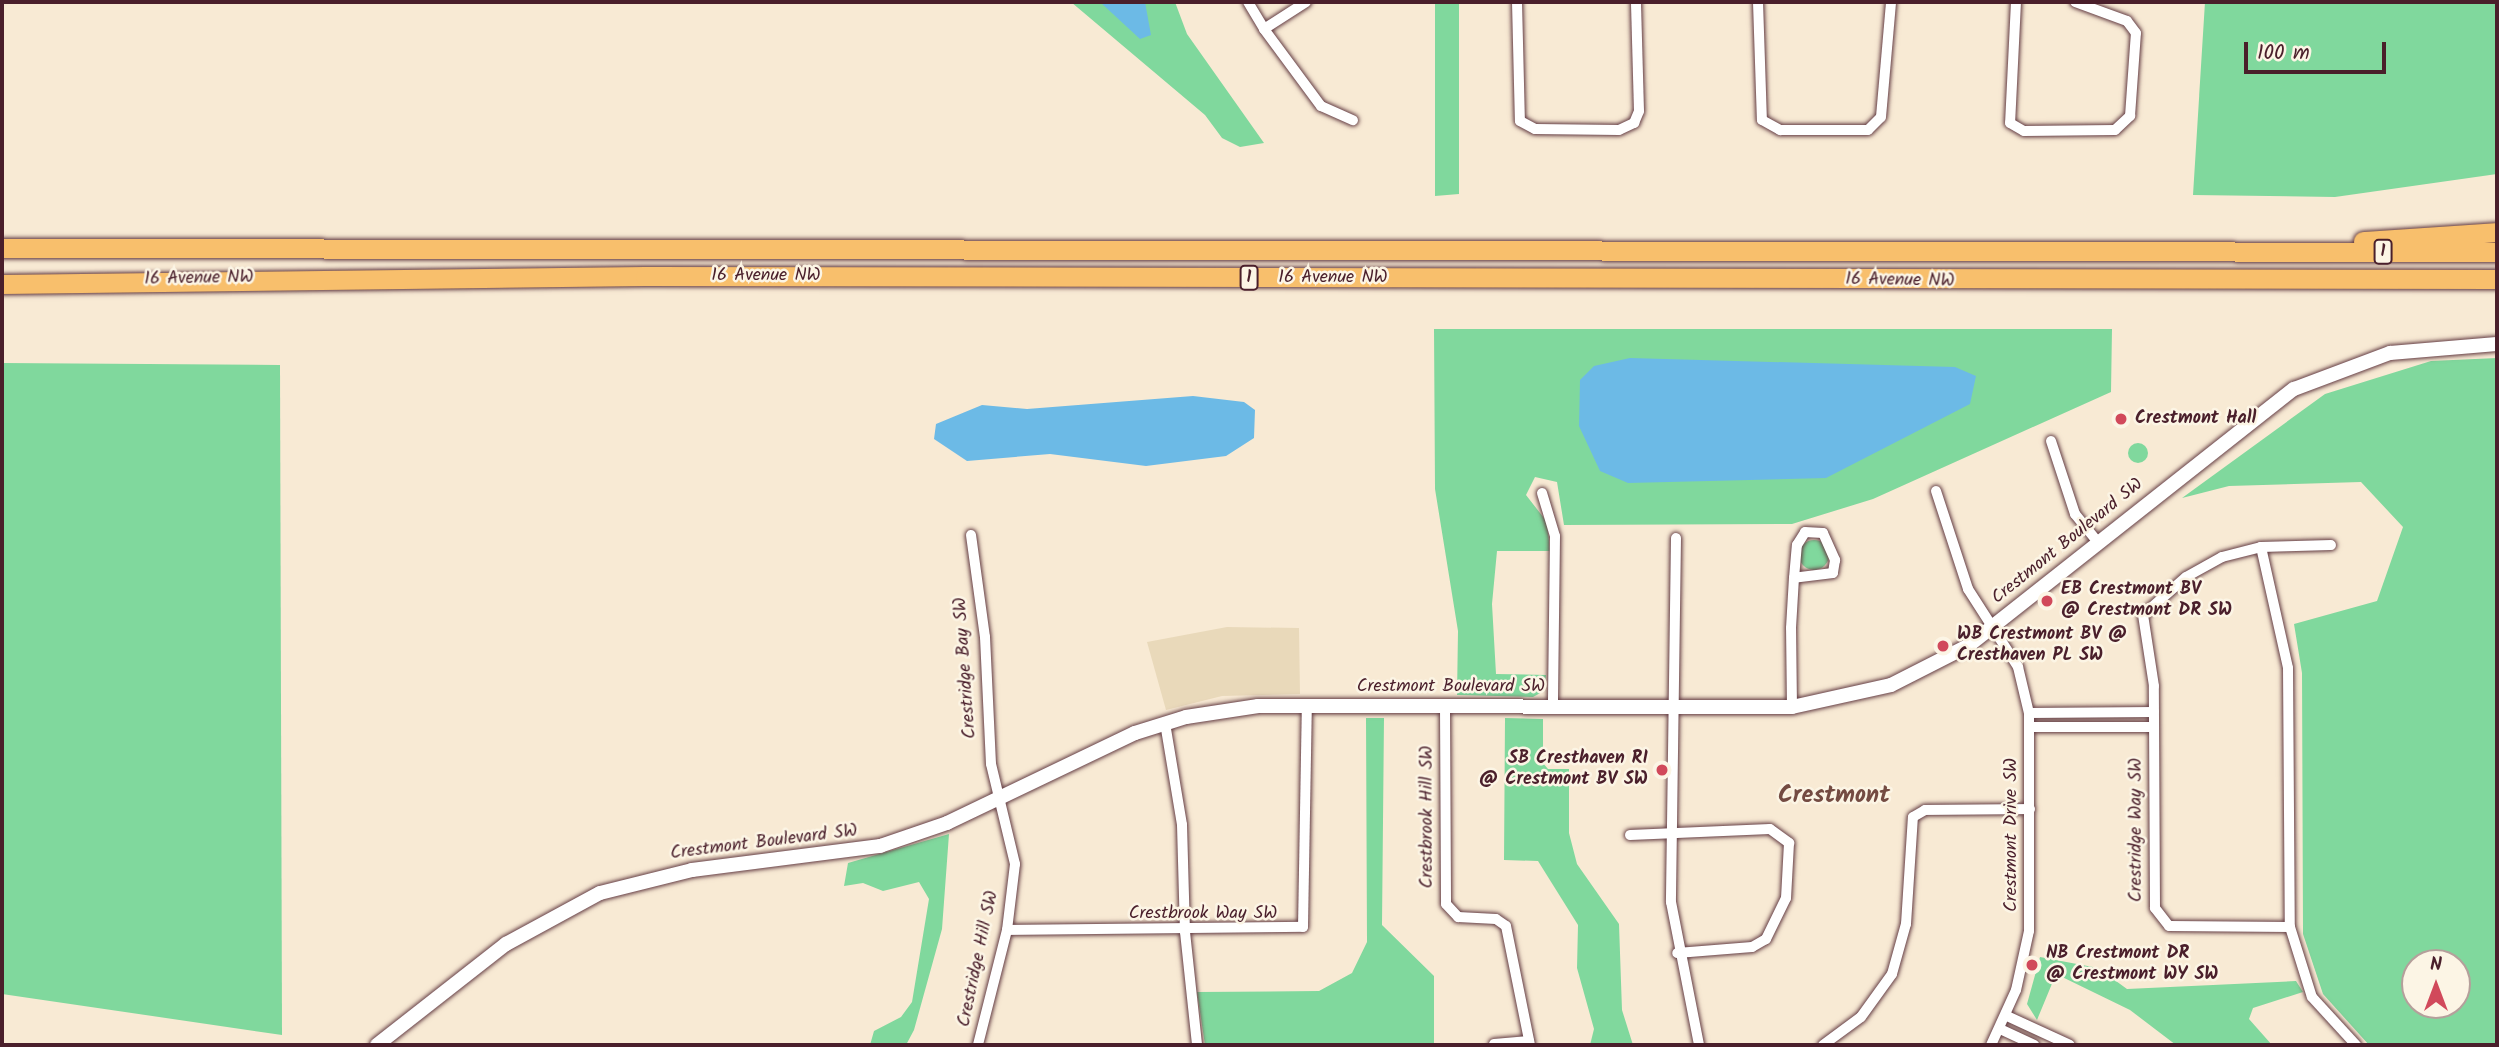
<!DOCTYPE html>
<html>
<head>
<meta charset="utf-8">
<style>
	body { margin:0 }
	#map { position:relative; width:2499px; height:1047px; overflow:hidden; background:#f8ead4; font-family:Kalam,sans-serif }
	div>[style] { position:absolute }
	.built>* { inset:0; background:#e9d9ba }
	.green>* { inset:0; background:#80d89d }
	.round { border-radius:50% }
	.water>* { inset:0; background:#6cbae6 }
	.roads { filter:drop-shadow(0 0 2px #643d44) drop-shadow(0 0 2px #643d44) }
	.minor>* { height:10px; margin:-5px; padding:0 5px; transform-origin:5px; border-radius:5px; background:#fff }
	.tertiary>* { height:14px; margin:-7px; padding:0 7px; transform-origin:7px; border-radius:7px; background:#fff }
	.motorway>* { height:19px; margin:-9.5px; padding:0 9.5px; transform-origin:9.5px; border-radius:9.5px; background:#f8bf6c }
	.dots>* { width:19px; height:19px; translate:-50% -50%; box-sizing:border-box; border:4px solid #fcf5e5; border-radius:50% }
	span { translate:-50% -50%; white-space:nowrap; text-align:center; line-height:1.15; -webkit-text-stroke:5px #fcf5e5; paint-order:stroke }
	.shield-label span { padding:2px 5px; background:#fcf5e5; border:2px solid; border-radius:5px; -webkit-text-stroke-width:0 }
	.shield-label { font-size:16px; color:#4a1f2b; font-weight:700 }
	.street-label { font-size:18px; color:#4a1f2b }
	.poi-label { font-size:18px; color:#4a1f2b; font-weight:700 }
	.left { translate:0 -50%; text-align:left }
	.right { translate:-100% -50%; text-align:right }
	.district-label { font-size:24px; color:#744b42; font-weight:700 }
	.frame { position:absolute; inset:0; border:4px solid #4a1f2b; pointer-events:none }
	.north { position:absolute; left:2401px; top:949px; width:70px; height:70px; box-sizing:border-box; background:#fcf5e5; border:2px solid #b59f9b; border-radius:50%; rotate:0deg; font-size:19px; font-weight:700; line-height:28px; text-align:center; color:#4a1f2b }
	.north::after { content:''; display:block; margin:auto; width:24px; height:32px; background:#d1495b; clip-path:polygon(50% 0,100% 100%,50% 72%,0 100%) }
	.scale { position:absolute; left:2244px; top:42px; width:142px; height:32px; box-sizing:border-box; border:4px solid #4a1f2b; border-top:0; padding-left:9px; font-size:21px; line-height:24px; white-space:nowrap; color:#4a1f2b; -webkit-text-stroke:5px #fcf5e5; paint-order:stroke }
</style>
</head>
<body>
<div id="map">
	<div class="built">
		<div style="clip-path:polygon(1227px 627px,1299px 628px,1300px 694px,1222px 696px,1166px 710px,1147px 642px)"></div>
	</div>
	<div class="green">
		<div style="clip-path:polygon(1071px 2px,1175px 2px,1187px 34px,1264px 143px,1240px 147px,1222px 138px,1205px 115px)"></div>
		<div style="clip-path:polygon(1435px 2px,1459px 2px,1459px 194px,1435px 196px)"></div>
		<div style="clip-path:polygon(2205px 2px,2497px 2px,2497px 174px,2335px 197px,2193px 195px)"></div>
		<div style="clip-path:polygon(1434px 329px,2112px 329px,2111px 392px,1873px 499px,1792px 524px,1564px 525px,1557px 482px,1535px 477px,1526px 495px,1547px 522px,1550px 551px,1497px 551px,1492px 604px,1496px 674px,1546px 675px,1544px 691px,1533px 697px,1457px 695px,1458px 631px,1435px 489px)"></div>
		<div style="clip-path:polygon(evenodd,2497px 358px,2497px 1045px,2369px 1045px,2323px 994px,2303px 934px,2302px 673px,2294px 624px,2377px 601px,2403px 527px,2361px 482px,2229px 486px,2182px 498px,2325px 394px,2431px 361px,2497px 358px,2415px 963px,2457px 963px,2457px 1005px,2415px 1005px,2415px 963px)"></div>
		<div style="clip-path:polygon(2px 363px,280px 365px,282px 1035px,2px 994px)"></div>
		<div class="round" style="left:2128px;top:443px;width:20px;height:20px"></div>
		<div class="round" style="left:1799px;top:540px;width:30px;height:30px"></div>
		<div style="clip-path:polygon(1366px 718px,1384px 718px,1382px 925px,1434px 976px,1434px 1045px,1205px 1045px,1197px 992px,1319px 991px,1352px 973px,1367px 942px)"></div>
		<div style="clip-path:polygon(1505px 718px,1543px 719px,1543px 763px,1548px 769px,1569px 769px,1569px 833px,1577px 864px,1619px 924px,1622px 1010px,1633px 1045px,1590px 1045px,1594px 1029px,1577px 968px,1578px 925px,1538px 861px,1504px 860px)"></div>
		<div style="clip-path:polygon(949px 834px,942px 929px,914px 1030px,906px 1045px,870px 1045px,874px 1031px,901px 1017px,912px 1002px,929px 899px,919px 882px,883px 891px,863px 883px,844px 886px,848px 863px)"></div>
		<div style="clip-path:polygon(2040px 957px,2098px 968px,2127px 989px,2296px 981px,2303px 992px,2253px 1008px,2249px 1019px,2272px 1045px,2176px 1045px,2130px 1010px,2056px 974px,2037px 1020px,2027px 1004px)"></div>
	</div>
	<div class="water">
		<div style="clip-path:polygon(1100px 2px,1145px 2px,1151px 35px,1140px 39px)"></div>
		<div style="clip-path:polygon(1630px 358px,1955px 367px,1976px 376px,1970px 404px,1826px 478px,1628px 483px,1600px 471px,1579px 426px,1580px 380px,1594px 366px)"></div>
		<div style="clip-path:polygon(1193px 396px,1244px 402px,1255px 410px,1254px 438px,1226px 456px,1146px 466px,1050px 454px,967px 461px,934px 439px,936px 424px,982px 405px,1027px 409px)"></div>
	</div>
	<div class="roads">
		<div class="minor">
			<div style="left:1248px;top:2px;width:31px;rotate:59deg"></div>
			<div style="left:1264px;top:29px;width:50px;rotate:-32.7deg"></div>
			<div style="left:1517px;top:2px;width:119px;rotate:88.6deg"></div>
			<div style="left:1520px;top:121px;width:17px;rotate:28deg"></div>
			<div style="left:1535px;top:129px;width:84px;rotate:0.7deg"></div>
			<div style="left:1619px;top:130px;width:17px;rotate:-25deg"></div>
			<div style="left:1634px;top:123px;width:13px;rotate:-67deg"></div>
			<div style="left:1639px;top:111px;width:109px;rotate:-91.6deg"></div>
			<div style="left:1758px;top:2px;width:118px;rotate:88.1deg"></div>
			<div style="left:1762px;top:120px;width:21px;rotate:29deg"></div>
			<div style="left:1780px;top:130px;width:88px"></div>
			<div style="left:1868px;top:130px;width:18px;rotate:-45deg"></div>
			<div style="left:1881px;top:117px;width:115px;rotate:-85deg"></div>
			<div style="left:2016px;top:2px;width:121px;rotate:92.8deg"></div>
			<div style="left:2010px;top:123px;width:16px;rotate:30deg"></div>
			<div style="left:2024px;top:131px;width:91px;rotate:-0.6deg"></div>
			<div style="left:2115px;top:130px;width:21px;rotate:-43deg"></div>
			<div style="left:2130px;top:116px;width:83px;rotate:-85.9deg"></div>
			<div style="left:2136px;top:33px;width:15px;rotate:-127deg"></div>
			<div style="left:2127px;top:21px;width:55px;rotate:-159.9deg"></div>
			<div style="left:1264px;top:29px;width:96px;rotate:53.5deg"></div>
			<div style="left:1321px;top:106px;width:35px;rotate:24deg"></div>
			<div style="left:2051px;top:441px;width:77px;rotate:71.8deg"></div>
			<div style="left:2075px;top:514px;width:36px;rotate:51deg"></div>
			<div style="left:1936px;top:491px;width:103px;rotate:71.9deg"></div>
			<div style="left:1968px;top:589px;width:93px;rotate:57.3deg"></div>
			<div style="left:2018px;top:667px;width:47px;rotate:76.6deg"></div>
			<div style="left:2029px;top:713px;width:218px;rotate:90deg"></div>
			<div style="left:2029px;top:931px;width:60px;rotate:102.4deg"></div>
			<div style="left:2016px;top:990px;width:60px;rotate:114.4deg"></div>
			<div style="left:1542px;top:493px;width:45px;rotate:73.2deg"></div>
			<div style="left:1555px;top:536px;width:171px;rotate:90.7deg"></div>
			<div style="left:971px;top:535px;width:103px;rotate:82.2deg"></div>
			<div style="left:985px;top:637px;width:127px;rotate:87.3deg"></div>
			<div style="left:991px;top:764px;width:103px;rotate:76.5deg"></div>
			<div style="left:1015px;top:864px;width:66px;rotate:96.9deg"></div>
			<div style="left:1007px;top:930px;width:119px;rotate:104.2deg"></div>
			<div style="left:1676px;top:538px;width:364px;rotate:90.8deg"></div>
			<div style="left:1671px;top:902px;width:146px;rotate:78.9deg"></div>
			<div style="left:2261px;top:547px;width:124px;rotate:77.4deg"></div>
			<div style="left:2288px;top:668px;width:259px;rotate:89.6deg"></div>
			<div style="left:2290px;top:927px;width:121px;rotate:-179.5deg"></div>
			<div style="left:2169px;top:926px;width:23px;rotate:-128deg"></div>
			<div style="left:2155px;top:908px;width:222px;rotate:-90.3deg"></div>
			<div style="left:2154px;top:686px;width:72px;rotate:-98.8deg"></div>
			<div style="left:2143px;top:615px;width:57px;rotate:-41.5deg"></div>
			<div style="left:2186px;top:577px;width:41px;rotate:-29.1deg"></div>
			<div style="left:2222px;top:557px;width:40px;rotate:-14.4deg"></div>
			<div style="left:2261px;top:547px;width:70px;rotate:-1.6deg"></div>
			<div style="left:1445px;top:707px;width:197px;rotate:89.7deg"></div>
			<div style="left:1446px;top:904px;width:18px;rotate:47deg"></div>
			<div style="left:1458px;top:917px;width:38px;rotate:3deg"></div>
			<div style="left:1496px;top:919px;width:12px;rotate:35deg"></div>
			<div style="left:1506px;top:926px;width:121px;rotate:78.6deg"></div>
			<div style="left:1792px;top:707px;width:79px;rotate:-90.7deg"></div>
			<div style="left:1791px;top:628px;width:50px;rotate:-86.6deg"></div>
			<div style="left:1794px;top:578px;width:33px;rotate:-85deg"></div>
			<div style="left:1797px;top:545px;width:15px;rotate:-58deg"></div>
			<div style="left:1805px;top:532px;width:18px;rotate:3deg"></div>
			<div style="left:1823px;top:533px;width:30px;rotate:66deg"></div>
			<div style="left:1835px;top:560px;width:13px;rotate:99deg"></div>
			<div style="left:1833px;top:573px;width:39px;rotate:173deg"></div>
			<div style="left:2029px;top:713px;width:125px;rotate:-0.5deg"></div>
			<div style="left:1165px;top:723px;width:103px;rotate:80.5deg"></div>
			<div style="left:1182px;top:825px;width:107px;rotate:88.4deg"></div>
			<div style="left:1185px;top:932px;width:114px;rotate:83.9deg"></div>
			<div style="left:2029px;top:727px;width:125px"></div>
			<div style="left:1630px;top:835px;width:140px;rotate:-2.5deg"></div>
			<div style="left:1770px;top:829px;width:24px;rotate:36deg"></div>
			<div style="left:1789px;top:843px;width:55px;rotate:93.1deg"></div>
			<div style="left:1786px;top:898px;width:46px;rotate:116deg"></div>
			<div style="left:1766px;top:939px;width:16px;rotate:150deg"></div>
			<div style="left:1752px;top:947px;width:75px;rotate:175.4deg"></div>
			<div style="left:2290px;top:927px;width:73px;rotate:72.6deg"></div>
			<div style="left:2312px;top:997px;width:65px;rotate:47.5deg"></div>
			<div style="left:1007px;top:930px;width:296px;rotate:-0.6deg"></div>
			<div style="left:1303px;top:927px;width:221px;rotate:-89deg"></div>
			<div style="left:2007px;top:1016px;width:69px;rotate:24.7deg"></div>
			<div style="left:2000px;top:1029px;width:38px;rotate:25deg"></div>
			<div style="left:1494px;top:1044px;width:35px;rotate:-5deg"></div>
			<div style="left:1823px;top:1045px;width:47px;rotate:-36.4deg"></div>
			<div style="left:1861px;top:1017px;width:53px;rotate:-54.2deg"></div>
			<div style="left:1892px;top:974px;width:52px;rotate:-74.4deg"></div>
			<div style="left:1906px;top:924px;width:107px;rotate:-86.3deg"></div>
			<div style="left:1913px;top:817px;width:14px;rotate:-30deg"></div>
			<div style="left:1925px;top:810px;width:105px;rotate:-0.5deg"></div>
		</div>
		<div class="tertiary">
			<div style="left:377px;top:1045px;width:164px;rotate:-38.1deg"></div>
			<div style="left:506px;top:944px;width:107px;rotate:-28.5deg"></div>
			<div style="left:600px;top:893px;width:95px;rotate:-14deg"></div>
			<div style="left:692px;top:870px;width:190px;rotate:-7.3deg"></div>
			<div style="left:880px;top:846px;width:71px;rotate:-18.9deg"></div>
			<div style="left:947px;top:823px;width:208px;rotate:-25.6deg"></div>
			<div style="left:1135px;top:733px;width:53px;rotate:-17.4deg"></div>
			<div style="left:1186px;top:717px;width:73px;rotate:-8.7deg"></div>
			<div style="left:1258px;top:706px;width:534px;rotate:0.11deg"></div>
			<div style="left:1792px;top:707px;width:101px;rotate:-12.5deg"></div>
			<div style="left:1891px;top:685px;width:86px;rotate:-26.9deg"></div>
			<div style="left:1968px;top:646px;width:415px;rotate:-38.3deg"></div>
			<div style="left:2294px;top:389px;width:103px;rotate:-20.6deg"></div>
			<div style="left:2390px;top:353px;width:107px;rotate:-4.8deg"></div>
		</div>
		<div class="motorway">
			<div style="left:2363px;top:241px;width:134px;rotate:-3.8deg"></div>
			<div style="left:2px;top:248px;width:2495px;rotate:0.09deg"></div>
			<div style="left:2px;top:284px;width:643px;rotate:-0.71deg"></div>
			<div style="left:645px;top:276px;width:1852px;rotate:0.09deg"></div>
		</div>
	</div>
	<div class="dots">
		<div style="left:2121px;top:419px;background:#d1495b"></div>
		<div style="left:2047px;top:601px;background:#d1495b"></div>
		<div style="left:1943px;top:646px;background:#d1495b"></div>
		<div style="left:1662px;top:770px;background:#d1495b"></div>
		<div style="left:2032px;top:965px;background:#d1495b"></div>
	</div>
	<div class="shield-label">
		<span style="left:2383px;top:252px">1</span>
		<span style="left:1249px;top:278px">1</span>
	</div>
	<div class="street-label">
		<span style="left:766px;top:276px">16 Avenue NW</span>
		<span style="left:1333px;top:278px">16 Avenue NW</span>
		<span style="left:199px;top:279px;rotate:-1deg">16 Avenue NW</span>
		<span style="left:1900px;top:281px;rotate:1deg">16 Avenue NW</span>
		<span style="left:2068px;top:542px;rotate:-39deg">Crestmont Boulevard SW</span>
		<span style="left:966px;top:668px;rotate:-94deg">Crestridge Bay SW</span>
		<span style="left:1451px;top:687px">Crestmont Boulevard SW</span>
		<span style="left:1428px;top:817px;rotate:-90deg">Crestbrook Hill SW</span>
		<span style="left:2137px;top:830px;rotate:-90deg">Crestridge Way SW</span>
		<span style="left:2012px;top:835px;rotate:-90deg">Crestmont Drive SW</span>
		<span style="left:764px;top:843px;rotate:-7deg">Crestmont Boulevard SW</span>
		<span style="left:1203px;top:914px">Crestbrook Way SW</span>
		<span style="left:979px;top:959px;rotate:-78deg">Crestridge Hill SW</span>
	</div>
	<div class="poi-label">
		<span class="left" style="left:2135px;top:419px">Crestmont Hall</span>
		<span class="left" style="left:2061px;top:601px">EB Crestmont BV<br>@ Crestmont DR SW</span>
		<span class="left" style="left:1957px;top:646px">WB Crestmont BV @<br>Cresthaven PL SW</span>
		<span class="right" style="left:1648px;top:770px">SB Cresthaven RI<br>@ Crestmont BV SW</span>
		<span class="left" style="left:2046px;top:965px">NB Crestmont DR<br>@ Crestmont WY SW</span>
	</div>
	<div class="district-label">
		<span style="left:1834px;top:796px">Crestmont</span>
	</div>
	<div class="frame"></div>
	<div class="north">N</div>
	<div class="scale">100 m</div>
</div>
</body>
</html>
